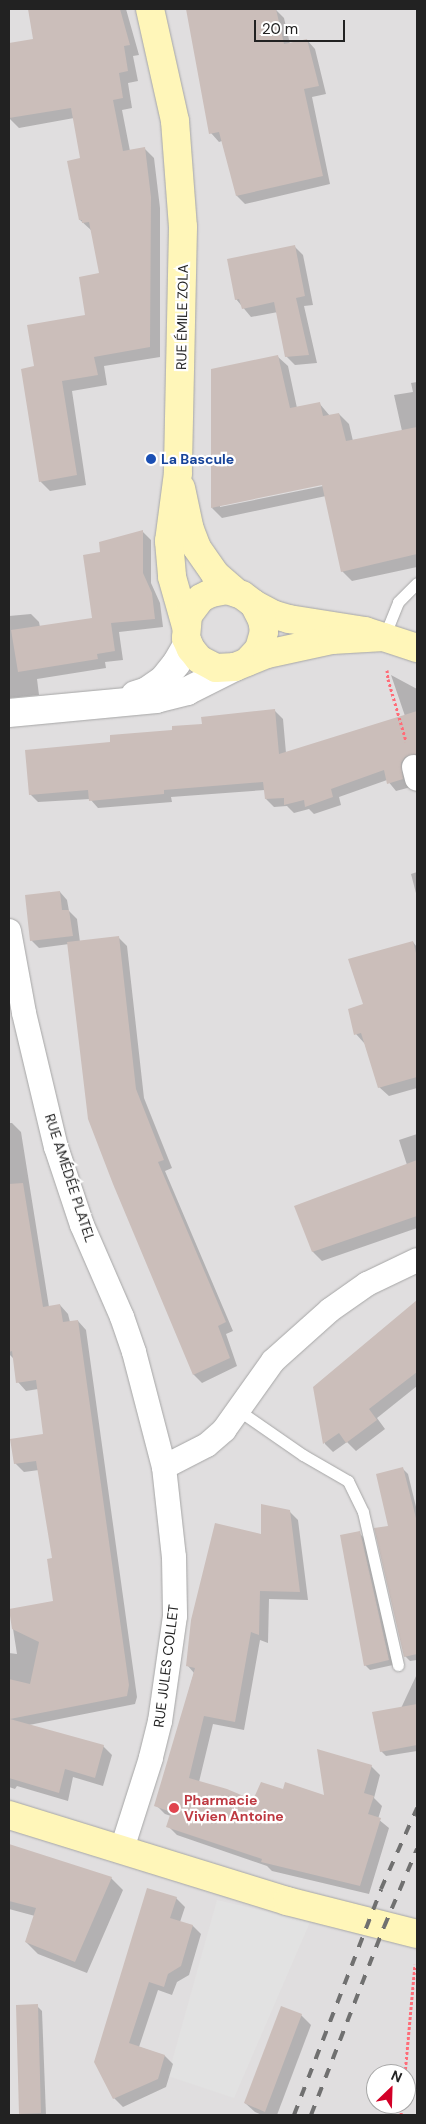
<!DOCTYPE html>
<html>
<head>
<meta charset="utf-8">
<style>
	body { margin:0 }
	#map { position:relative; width:426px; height:2124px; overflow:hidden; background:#f2ede8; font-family:"DM Sans",sans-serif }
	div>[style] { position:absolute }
	.residential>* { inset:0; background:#e0dedf }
	.parking>* { inset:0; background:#e2e2e2 }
	.shadow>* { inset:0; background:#0003 }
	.building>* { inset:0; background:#cbbeba }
	.path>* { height:3px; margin-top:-1.5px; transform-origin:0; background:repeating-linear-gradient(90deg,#ff6c78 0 2.5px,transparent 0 5px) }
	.roads { filter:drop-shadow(0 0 1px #a6a6a6) drop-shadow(0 0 1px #a6a6a6) }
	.service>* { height:11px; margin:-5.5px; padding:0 5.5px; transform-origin:5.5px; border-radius:5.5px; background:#fff }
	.minor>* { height:24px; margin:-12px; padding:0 12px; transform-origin:12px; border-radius:12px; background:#fff }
	.tertiary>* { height:28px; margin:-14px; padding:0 14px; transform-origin:14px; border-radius:14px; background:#fff }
	.secondary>* { height:28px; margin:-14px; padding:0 14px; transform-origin:14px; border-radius:14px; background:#fff6b9 }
	.rail>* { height:4px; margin-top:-2px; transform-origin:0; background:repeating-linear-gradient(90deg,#707070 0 10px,transparent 0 20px) }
	.dots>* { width:14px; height:14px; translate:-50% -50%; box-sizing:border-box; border:2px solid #fff; border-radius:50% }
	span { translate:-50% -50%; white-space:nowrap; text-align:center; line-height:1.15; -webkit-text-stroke:4.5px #fff; paint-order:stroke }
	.street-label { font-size:14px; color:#222 }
	.transit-label { font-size:14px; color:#164399; font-weight:700 }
	.left { translate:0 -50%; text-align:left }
	.health-label { font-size:14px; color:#be3a42; font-weight:700 }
	.frame { position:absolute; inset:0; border:10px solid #222; pointer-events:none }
	.north { position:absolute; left:366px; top:2064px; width:50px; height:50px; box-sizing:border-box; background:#fff; border:1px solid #a7a7a7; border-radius:50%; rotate:24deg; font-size:14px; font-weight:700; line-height:20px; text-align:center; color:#222 }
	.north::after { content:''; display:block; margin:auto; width:18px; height:22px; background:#d30027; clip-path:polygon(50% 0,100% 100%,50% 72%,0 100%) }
	.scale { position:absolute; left:254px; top:20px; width:91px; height:22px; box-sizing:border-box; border:2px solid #222; border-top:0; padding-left:6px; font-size:15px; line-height:18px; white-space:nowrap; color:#222; -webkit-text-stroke:4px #fff; paint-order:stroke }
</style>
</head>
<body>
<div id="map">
	<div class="residential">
		<div style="clip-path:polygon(evenodd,9px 9px,417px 9px,417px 2115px,9px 2115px,9px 9px,376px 2074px,406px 2074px,406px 2104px,376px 2104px,376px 2074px)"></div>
	</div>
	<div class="parking">
		<div style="clip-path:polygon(217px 1900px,310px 1922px,234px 2098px,168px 2076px)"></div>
	</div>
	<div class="shadow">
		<div style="clip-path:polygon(29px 9px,126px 9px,139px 55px,133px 56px,138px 81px,128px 83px,132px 108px,122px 110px,130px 151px,144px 148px,154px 158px,160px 208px,160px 357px,104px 366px,107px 385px,72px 391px,86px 485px,50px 491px,40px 481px,35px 367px,86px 316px,101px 274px,92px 231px,80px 220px,82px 159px,74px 118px,19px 128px,9px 118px,9px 44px,34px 40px)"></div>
		<div style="clip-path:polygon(187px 9px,276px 10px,284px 18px,290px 44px,307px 40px,315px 49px,326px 94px,312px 97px,330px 184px,245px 204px,237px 196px,222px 141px,219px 142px,211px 133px)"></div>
		<div style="clip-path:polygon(295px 247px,303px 255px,313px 305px,304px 306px,317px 363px,295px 365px,286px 356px,278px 312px,251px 317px,236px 299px)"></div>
		<div style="clip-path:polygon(evenodd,277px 356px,288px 366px,297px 408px,319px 403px,330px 416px,339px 414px,349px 424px,353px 441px,402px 431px,394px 395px,413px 392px,411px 383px,417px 382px,417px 567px,352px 581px,342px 571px,326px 496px,222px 518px,212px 508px,277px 356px,328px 482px,328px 485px,220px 507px,220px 505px,328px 482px)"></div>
		<div style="clip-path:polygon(142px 531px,151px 540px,151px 583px,160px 603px,163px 627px,119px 632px,123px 660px,105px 662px,106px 668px,37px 679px,39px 695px,9px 698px,9px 616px,31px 614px,39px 622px,40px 627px,93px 619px,102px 554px)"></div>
		<div style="clip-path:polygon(391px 675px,417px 689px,417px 763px,411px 787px,396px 791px,387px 780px,339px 797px,341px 805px,314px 814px,309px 809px,294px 813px,287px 806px,274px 807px,266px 799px,265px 790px,171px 797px,172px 802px,98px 808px,90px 799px,38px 802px,30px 794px,112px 743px,275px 711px,283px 719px,286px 753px,405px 716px)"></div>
		<div style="clip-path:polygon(417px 872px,417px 897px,411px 874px)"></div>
		<div style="clip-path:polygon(60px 892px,67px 900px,69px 911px,77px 919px,80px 942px,118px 937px,127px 946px,144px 1098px,172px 1168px,165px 1171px,233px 1331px,226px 1334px,237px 1366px,202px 1383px,194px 1375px,114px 1184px,69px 944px,39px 948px,31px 940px)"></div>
		<div style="clip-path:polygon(413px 942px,417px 947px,417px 1088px,389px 1096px,379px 1087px,365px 1044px,356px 1034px,365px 1005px)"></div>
		<div style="clip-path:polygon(9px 1123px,12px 1123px,21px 1132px,49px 1307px,60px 1305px,68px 1314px,70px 1322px,78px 1321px,86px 1330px,137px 1697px,135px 1704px,29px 1725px,103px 1746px,112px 1755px,103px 1786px,73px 1777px,68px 1801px,17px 1786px,15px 1789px,9px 1787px,9px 1653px,17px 1654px,10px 1610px,55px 1602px,53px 1559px,39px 1470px,24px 1472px,15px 1463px,44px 1435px,38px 1389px,26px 1391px,18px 1382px,15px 1360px,9px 1354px)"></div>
		<div style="clip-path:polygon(417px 1134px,417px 1228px,322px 1261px,313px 1252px,296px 1207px,407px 1165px,399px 1140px)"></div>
		<div style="clip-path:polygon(417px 1301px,417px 1386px,377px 1418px,385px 1429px,356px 1451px,347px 1442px,333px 1452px,325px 1444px,314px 1387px)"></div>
		<div style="clip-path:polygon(403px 1469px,408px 1474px,417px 1511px,417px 1660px,410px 1661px,405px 1656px,390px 1527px)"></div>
		<div style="clip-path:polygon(289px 1511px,298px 1520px,308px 1600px,269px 1599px,268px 1643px,260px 1640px,244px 1730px,213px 1724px,199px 1782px,254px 1802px,284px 1791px,325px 1797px,371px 1766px,380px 1775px,374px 1798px,382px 1806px,378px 1819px,389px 1828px,369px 1894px,272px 1871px,267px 1866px,177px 1835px,168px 1826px,171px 1816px,165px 1814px,156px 1805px,194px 1673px,188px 1666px,262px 1535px)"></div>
		<div style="clip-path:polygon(359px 1533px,364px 1538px,393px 1665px,370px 1670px,365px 1665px)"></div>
		<div style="clip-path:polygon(417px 1674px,417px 1751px,386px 1756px,381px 1751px)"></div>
		<div style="clip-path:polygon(9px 1865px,111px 1878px,123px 1890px,87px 1973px,38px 1954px,26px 1942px,35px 1916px,9px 1909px)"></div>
		<div style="clip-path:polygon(176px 1898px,185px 1907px,180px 1922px,193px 1926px,201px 1934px,189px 1975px,177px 1982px,172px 1995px,158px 1990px,139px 2047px,165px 2056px,173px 2064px,166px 2087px,123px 2107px,114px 2098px,95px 2062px)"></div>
		<div style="clip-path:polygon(37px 2006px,42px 2011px,46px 2115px,22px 2115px,20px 2113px)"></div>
		<div style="clip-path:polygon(301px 2015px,311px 2025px,277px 2115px,262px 2115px,255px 2112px,245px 2103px)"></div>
	</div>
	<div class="building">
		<div style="clip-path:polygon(28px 9px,120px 9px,130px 45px,124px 46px,128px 71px,119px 73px,123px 98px,113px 100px,123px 151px,145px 147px,151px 197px,150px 347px,94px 357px,98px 375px,62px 381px,77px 475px,39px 482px,21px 369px,34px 366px,27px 325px,85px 315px,79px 277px,99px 273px,89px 222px,82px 223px,82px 220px,79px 220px,67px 161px,80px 158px,71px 108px,9px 118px,9px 43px,33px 39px)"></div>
		<div style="clip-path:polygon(186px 9px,276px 9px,284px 44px,307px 39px,319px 86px,304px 89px,323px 176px,236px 196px,219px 132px,209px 134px)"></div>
		<div style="clip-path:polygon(295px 245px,305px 296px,296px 298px,309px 355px,285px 357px,274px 302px,242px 309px,239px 299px,235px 300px,227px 259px)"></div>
		<div style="clip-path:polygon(278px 355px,290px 408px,320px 402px,323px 416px,339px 413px,346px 441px,417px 427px,417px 554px,341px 572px,322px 485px,211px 508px,211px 369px)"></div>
		<div style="clip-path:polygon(143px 530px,143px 573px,152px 593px,155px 619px,111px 623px,115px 651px,97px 654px,98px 659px,18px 672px,11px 630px,92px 618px,83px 555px,100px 552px,99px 542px)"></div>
		<div style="clip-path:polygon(275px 709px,279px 754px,417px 711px,417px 754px,405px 757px,401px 763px,403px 779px,387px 784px,384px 770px,331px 789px,333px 797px,305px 807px,304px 800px,284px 805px,284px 798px,265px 799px,263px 782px,164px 790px,164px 794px,89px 801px,88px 790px,29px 795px,25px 750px,110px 742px,110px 735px,172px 730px,172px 726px,202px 724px,201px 717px)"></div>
		<div style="clip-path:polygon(60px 891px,62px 910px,69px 910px,73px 936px,30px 941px,25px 895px)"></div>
		<div style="clip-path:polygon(119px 936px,136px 1089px,164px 1160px,158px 1162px,226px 1322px,218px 1326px,230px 1358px,193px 1375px,113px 1184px,88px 1119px,67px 942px)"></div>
		<div style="clip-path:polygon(413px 941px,417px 957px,417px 1077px,378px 1088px,361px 1033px,354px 1035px,348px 1009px,363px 1004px,348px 959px)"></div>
		<div style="clip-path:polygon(417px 1160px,417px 1216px,312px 1252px,294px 1206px)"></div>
		<div style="clip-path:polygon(23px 1183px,43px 1307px,60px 1304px,63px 1322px,78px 1320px,129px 1685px,127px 1696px,10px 1719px,104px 1745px,95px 1778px,65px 1769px,59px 1793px,9px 1778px,9px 1679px,30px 1684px,39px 1642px,12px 1629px,9px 1609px,53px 1601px,47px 1559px,52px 1558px,36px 1461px,14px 1464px,10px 1439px,43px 1434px,36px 1380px,16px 1383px,12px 1351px,9px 1352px,9px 1184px)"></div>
		<div style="clip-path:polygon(417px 1300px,417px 1372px,369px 1409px,377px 1420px,346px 1443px,339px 1433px,323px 1444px,313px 1387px)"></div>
		<div style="clip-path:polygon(403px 1467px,417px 1522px,417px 1654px,404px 1657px,374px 1528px,388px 1526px,376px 1474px)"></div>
		<div style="clip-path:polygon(261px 1504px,290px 1510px,300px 1592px,260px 1591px,259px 1635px,251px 1632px,235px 1722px,204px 1716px,189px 1778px,227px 1789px,253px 1800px,261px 1782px,283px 1789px,285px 1782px,324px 1795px,317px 1749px,372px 1765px,364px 1793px,374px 1796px,368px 1814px,381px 1818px,360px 1886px,261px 1862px,262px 1859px,166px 1827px,171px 1812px,154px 1806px,195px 1668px,186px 1666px,191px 1620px,215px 1523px,261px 1534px)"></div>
		<div style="clip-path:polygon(360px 1531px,389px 1660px,364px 1666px,340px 1535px)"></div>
		<div style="clip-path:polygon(417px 1704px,417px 1745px,380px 1752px,372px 1712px)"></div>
		<div style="clip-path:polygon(9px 1844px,112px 1877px,75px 1962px,25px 1942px,36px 1908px,9px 1901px)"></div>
		<div style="clip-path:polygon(147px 1888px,177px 1897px,170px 1918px,193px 1925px,181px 1966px,168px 1974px,164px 1987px,149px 1982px,129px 2043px,165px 2055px,158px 2079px,113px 2099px,94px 2062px)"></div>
		<div style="clip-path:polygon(38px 2004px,41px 2113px,19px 2114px,16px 2005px)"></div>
		<div style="clip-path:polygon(281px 2006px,302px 2014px,265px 2112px,244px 2103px)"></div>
	</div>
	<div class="path">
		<div style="left:387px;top:670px;width:9px;rotate:84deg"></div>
		<div style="left:388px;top:679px;width:65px;rotate:73.8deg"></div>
		<div style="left:405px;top:2074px;width:110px;rotate:-84.8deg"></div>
		<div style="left:401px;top:2115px;width:11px;rotate:-85deg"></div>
	</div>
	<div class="roads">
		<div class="service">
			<div style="left:384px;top:637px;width:38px;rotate:-68deg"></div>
			<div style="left:398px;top:602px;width:27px;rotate:-45deg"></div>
			<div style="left:238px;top:1410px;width:79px;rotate:34.7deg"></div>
			<div style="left:303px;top:1455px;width:52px;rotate:30deg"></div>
			<div style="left:348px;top:1481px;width:34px;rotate:64deg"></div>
			<div style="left:363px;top:1512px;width:157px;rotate:77.1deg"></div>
		</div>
		<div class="minor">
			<div style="left:414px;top:767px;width:12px;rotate:76deg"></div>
			<div style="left:9px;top:931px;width:83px;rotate:79.6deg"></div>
			<div style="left:24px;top:1013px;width:138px;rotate:76.6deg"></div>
			<div style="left:56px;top:1147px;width:82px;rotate:71.6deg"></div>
			<div style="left:82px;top:1225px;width:100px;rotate:66.5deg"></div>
			<div style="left:122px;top:1317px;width:37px;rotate:71deg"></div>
			<div style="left:134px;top:1352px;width:119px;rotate:75.4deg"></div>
			<div style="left:164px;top:1467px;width:91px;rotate:83.7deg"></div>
			<div style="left:174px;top:1557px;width:59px;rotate:89deg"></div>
			<div style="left:175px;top:1616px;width:106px;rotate:98.1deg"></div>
			<div style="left:160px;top:1721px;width:38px;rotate:104deg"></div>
			<div style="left:151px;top:1758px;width:96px;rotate:107.7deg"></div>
			<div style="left:164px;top:1467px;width:48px;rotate:-27.1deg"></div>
			<div style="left:207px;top:1445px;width:23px;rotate:-41deg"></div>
			<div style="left:224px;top:1430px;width:85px;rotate:-54.6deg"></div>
			<div style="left:273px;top:1361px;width:76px;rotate:-41.8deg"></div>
			<div style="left:330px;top:1310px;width:45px;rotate:-35.1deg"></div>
			<div style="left:367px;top:1284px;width:55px;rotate:-25.6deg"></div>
		</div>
		<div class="tertiary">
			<div style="left:135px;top:695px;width:13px;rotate:-18deg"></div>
			<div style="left:147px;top:691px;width:19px;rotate:-35deg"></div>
			<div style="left:163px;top:680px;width:21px;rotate:-51deg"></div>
			<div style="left:176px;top:664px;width:24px;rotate:-60deg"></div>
			<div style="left:9px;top:713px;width:148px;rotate:-5.4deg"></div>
			<div style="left:156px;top:699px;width:32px;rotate:-14deg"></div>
			<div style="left:187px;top:691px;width:54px;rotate:-26.6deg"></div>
		</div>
		<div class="secondary">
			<div style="left:150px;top:9px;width:115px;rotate:77.4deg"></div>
			<div style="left:175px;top:121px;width:106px;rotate:85.7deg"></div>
			<div style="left:183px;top:227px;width:246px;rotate:91.2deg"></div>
			<div style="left:178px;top:473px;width:69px;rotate:97.5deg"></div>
			<div style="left:169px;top:541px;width:36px;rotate:85deg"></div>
			<div style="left:172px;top:577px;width:51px;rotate:74.1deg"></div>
			<div style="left:181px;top:488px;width:40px;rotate:78deg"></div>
			<div style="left:189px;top:527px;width:22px;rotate:69deg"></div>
			<div style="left:197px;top:548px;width:32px;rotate:55deg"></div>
			<div style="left:215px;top:574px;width:29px;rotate:41deg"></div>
			<div style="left:254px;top:604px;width:24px;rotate:28deg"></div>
			<div style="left:275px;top:615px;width:15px;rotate:16deg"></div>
			<div style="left:289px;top:619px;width:77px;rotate:9deg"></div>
			<div style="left:365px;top:631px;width:55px;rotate:18.1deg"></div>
			<div style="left:247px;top:662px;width:18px;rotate:-47deg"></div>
			<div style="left:259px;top:649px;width:18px;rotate:-74deg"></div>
			<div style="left:264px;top:632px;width:12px;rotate:-99deg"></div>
			<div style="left:262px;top:620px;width:18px;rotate:-117deg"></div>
			<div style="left:254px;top:604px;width:15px;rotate:-143deg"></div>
			<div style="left:242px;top:595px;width:16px;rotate:-162deg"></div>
			<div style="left:227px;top:590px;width:16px;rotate:169deg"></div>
			<div style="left:211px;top:593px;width:11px;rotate:153deg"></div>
			<div style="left:201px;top:598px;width:21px;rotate:127deg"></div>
			<div style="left:188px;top:615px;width:23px;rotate:95deg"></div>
			<div style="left:186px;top:638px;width:12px;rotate:66deg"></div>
			<div style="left:191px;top:649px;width:13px;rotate:51deg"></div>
			<div style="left:199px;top:659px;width:19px;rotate:28deg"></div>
			<div style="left:216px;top:668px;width:19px;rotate:-3deg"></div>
			<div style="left:235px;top:667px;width:35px;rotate:-22deg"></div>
			<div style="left:267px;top:654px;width:66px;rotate:-12.2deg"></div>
			<div style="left:332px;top:640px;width:52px;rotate:-3.3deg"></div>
			<div style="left:9px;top:1815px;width:291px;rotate:17.2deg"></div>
			<div style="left:287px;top:1901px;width:134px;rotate:14.2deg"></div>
		</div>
	</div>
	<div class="rail">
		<div style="left:294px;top:2115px;width:242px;rotate:-68.9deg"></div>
		<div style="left:381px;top:1889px;width:89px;rotate:-66deg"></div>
		<div style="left:311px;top:2115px;width:202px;rotate:-68.8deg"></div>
		<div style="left:384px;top:1927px;width:85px;rotate:-67.1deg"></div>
	</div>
	<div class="dots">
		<div style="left:151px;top:459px;background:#1a4fb4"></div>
		<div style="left:174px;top:1808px;background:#e0444e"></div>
	</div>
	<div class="street-label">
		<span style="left:182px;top:317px;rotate:-89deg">RUE ÉMILE ZOLA</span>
		<span style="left:70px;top:1178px;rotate:72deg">RUE AMÉDÉE PLATEL</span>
		<span style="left:166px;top:1666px;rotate:-83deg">RUE JULES COLLET</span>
	</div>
	<div class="transit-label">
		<span class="left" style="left:161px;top:459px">La Bascule</span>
	</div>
	<div class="health-label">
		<span class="left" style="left:184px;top:1808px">Pharmacie<br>Vivien Antoine</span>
	</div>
	<div class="frame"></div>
	<div class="north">N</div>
	<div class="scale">20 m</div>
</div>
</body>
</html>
